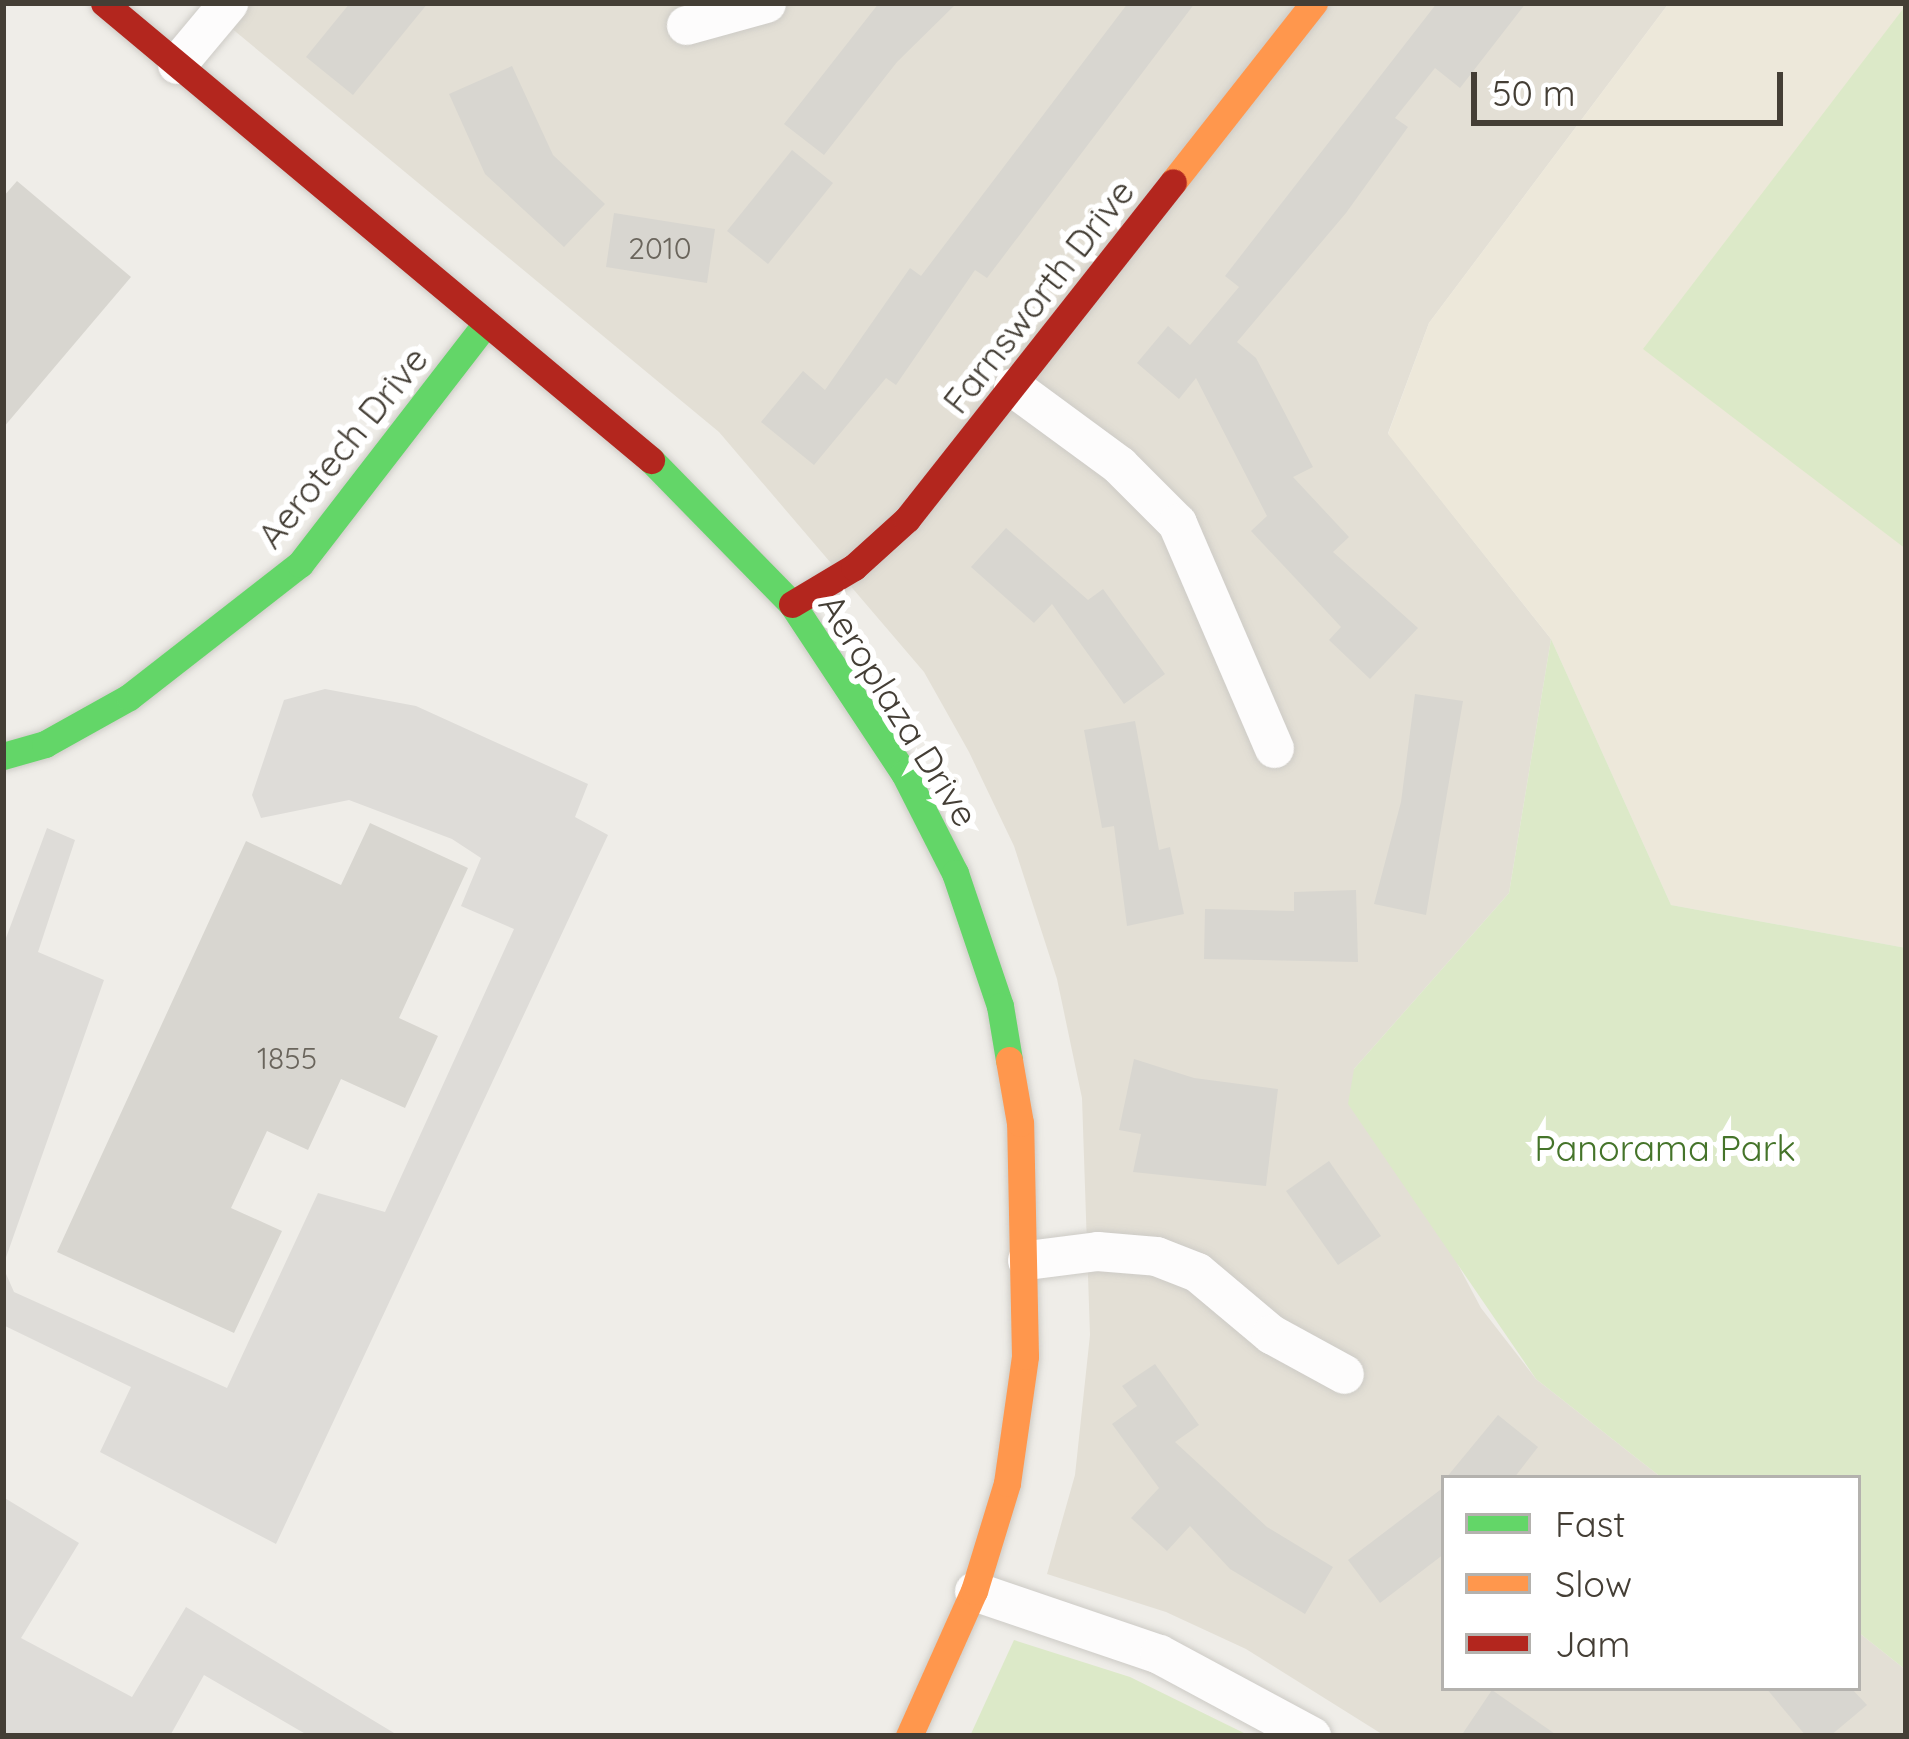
<!DOCTYPE html>
<html>
<head>
<meta charset="utf-8">
<style>
	body { margin:0 }
	#map { position:relative; width:1909px; height:1739px; overflow:hidden; background:#efede8; font-family:Quicksand,sans-serif }
	div>[style] { position:absolute }
	.residential>* { inset:0; background:#e3dfd5 }
	.education>* { inset:0; background:#ede8da }
	.green>* { inset:0; background:#dce9c8 }
	.parking>* { inset:0; background:#dedcd8 }
	.building>* { inset:0; background:#d8d6d0 }
	.roads { filter:drop-shadow(0 0 3px #cdcbc6) drop-shadow(0 0 3px #cdcbc6) }
	.street>* { height:39px; margin:-19.5px; padding:0 19.5px; transform-origin:19.5px; border-radius:19.5px; background:#fdfcfc }
	.fast>* { height:27px; margin:-13.5px; padding:0 13.5px; transform-origin:13.5px; border-radius:13.5px; background:#63d668 }
	.slow>* { height:27px; margin:-13.5px; padding:0 13.5px; transform-origin:13.5px; border-radius:13.5px; background:#ff974d }
	.jam>* { height:27px; margin:-13.5px; padding:0 13.5px; transform-origin:13.5px; border-radius:13.5px; background:#b3261e }
	span { translate:-50% -50%; white-space:nowrap; text-align:center; line-height:1.15; -webkit-text-stroke:12px #fff; paint-order:stroke }
	.number-label { font-size:30px; color:#6a655c }
	.number-label span { -webkit-text-stroke-width:0 }
	.street-label { font-size:36px; color:#443e35 }
	.park-label { font-size:36px; color:#45742a }
	.frame { position:absolute; inset:0; border:6px solid #443e35; pointer-events:none }
	.legend { position:absolute; left:1441px; top:1475px; width:420px; height:216px; box-sizing:border-box; background:#fff; border:3px solid #b4b2ae; margin:0; padding:15px 21px; list-style:none; font-size:36px; color:#443e35 }
	.legend li { display:flex; align-items:center; gap:24px; height:60px }
	.legend b { width:60px; border:3px solid #b4b2ae }
	.scale { position:absolute; left:1471px; top:72px; width:312px; height:54px; box-sizing:border-box; border:6px solid #443e35; border-top:0; padding-left:15px; font-size:36px; line-height:42px; white-space:nowrap; color:#443e35; -webkit-text-stroke:9px #fff; paint-order:stroke }
</style>
</head>
<body>
<div id="map">
	<div class="residential">
		<div style="clip-path:polygon(201px 3px,1669px 3px,1429px 323px,1388px 433px,1551px 639px,1509px 893px,1354px 1069px,1481px 1308px,1536px 1379px,1662px 1478px,1444px 1478px,1444px 1688px,1858px 1688px,1858px 1632px,1906px 1670px,1906px 1736px,1385px 1736px,1246px 1649px,1166px 1612px,1047px 1574px,1075px 1475px,1090px 1335px,1082px 1098px,1057px 979px,1014px 846px,969px 752px,924px 672px,719px 432px)"></div>
	</div>
	<div class="education">
		<div style="clip-path:polygon(1669px 3px,1906px 3px,1906px 948px,1671px 905px,1551px 639px,1388px 434px,1429px 323px)"></div>
	</div>
	<div class="green">
		<div style="clip-path:polygon(1906px 5px,1906px 549px,1643px 349px)"></div>
		<div style="clip-path:polygon(1551px 639px,1671px 905px,1906px 948px,1906px 1670px,1858px 1632px,1858px 1478px,1662px 1478px,1536px 1379px,1348px 1104px,1354px 1069px,1509px 893px)"></div>
		<div style="clip-path:polygon(1014px 1640px,1130px 1677px,1250px 1736px,970px 1736px)"></div>
	</div>
	<div class="parking">
		<div style="clip-path:polygon(325px 689px,416px 706px,588px 784px,575px 817px,608px 835px,276px 1544px,100px 1452px,131px 1387px,3px 1325px,3px 1267px,14px 1292px,227px 1388px,318px 1193px,385px 1212px,514px 929px,461px 906px,481px 858px,452px 839px,349px 800px,261px 818px,252px 795px,284px 700px)"></div>
		<div style="clip-path:polygon(47px 828px,75px 840px,38px 952px,104px 980px,3px 1266px,3px 946px)"></div>
		<div style="clip-path:polygon(3px 1497px,79px 1543px,21px 1638px,132px 1697px,186px 1607px,399px 1736px,309px 1736px,204px 1675px,171px 1734px,3px 1736px)"></div>
	</div>
	<div class="building">
		<div style="clip-path:polygon(350px 3px,428px 3px,353px 95px,306px 57px)"></div>
		<div style="clip-path:polygon(879px 3px,957px 3px,897px 62px,824px 155px,784px 124px)"></div>
		<div style="clip-path:polygon(1128px 3px,1195px 3px,987px 278px,975px 270px,896px 385px,886px 378px,814px 465px,761px 422px,803px 371px,825px 390px,910px 268px,921px 276px)"></div>
		<div style="clip-path:polygon(1437px 3px,1526px 3px,1460px 88px,1435px 68px,1395px 118px,1408px 127px,1346px 213px,1237px 342px,1256px 358px,1313px 467px,1293px 477px,1349px 537px,1333px 552px,1418px 628px,1370px 679px,1329px 640px,1341px 627px,1251px 531px,1267px 516px,1196px 378px,1179px 399px,1137px 363px,1168px 326px,1190px 345px,1239px 287px,1225px 276px)"></div>
		<div style="clip-path:polygon(512px 66px,553px 155px,605px 204px,564px 247px,485px 174px,449px 94px)"></div>
		<div style="clip-path:polygon(792px 150px,833px 183px,768px 264px,727px 231px)"></div>
		<div style="clip-path:polygon(17px 181px,131px 277px,3px 428px,3px 197px)"></div>
		<div style="clip-path:polygon(614px 213px,715px 229px,707px 283px,606px 267px)"></div>
		<div style="clip-path:polygon(1006px 528px,1088px 600px,1103px 589px,1165px 674px,1124px 704px,1052px 604px,1034px 623px,971px 567px)"></div>
		<div style="clip-path:polygon(1415px 694px,1463px 701px,1426px 915px,1374px 904px,1401px 802px)"></div>
		<div style="clip-path:polygon(1135px 721px,1159px 850px,1170px 847px,1184px 914px,1127px 926px,1114px 826px,1102px 828px,1084px 730px)"></div>
		<div style="clip-path:polygon(370px 823px,468px 868px,399px 1018px,438px 1036px,405px 1108px,341px 1079px,308px 1150px,267px 1131px,231px 1208px,282px 1231px,234px 1333px,57px 1252px,246px 841px,341px 885px)"></div>
		<div style="clip-path:polygon(1356px 890px,1358px 962px,1204px 959px,1205px 909px,1294px 911px,1294px 892px)"></div>
		<div style="clip-path:polygon(1134px 1059px,1194px 1078px,1278px 1089px,1266px 1186px,1133px 1172px,1141px 1134px,1119px 1130px)"></div>
		<div style="clip-path:polygon(1329px 1161px,1381px 1236px,1338px 1265px,1286px 1191px)"></div>
		<div style="clip-path:polygon(1155px 1364px,1199px 1425px,1175px 1442px,1267px 1527px,1333px 1567px,1305px 1614px,1230px 1569px,1190px 1526px,1167px 1551px,1131px 1518px,1159px 1488px,1112px 1424px,1137px 1406px,1122px 1386px)"></div>
		<div style="clip-path:polygon(1498px 1415px,1538px 1447px,1514px 1478px,1446px 1478px)"></div>
		<div style="clip-path:polygon(1444px 1487px,1444px 1554px,1380px 1603px,1348px 1560px)"></div>
		<div style="clip-path:polygon(1766px 1688px,1851px 1688px,1867px 1705px,1830px 1736px,1806px 1736px)"></div>
		<div style="clip-path:polygon(1492px 1690px,1558px 1736px,1461px 1736px)"></div>
	</div>
	<div class="roads">
		<div class="street">
			<div style="left:686px;top:25px;width:83px;rotate:-15.4deg"></div>
			<div style="left:177px;top:64px;width:80px;rotate:-50.1deg"></div>
			<div style="left:1013px;top:387px;width:132px;rotate:36.3deg"></div>
			<div style="left:1119px;top:465px;width:82px;rotate:45deg"></div>
			<div style="left:1177px;top:523px;width:245px;rotate:66.7deg"></div>
			<div style="left:1027px;top:1260px;width:71px;rotate:-7.3deg"></div>
			<div style="left:1097px;top:1251px;width:59px;rotate:4.8deg"></div>
			<div style="left:1156px;top:1256px;width:44px;rotate:21.3deg"></div>
			<div style="left:1197px;top:1272px;width:97px;rotate:40deg"></div>
			<div style="left:1271px;top:1334px;width:83px;rotate:28.7deg"></div>
			<div style="left:974px;top:1591px;width:195px;rotate:18.8deg"></div>
			<div style="left:1159px;top:1654px;width:173px;rotate:28.3deg"></div>
		</div>
		<div class="fast">
			<div style="left:651px;top:460px;width:202px;rotate:45.6deg"></div>
			<div style="left:792px;top:604px;width:203px;rotate:56.5deg"></div>
			<div style="left:904px;top:773px;width:112px;rotate:63deg"></div>
			<div style="left:955px;top:873px;width:140px;rotate:71.3deg"></div>
			<div style="left:1000px;top:1006px;width:55px;rotate:80.5deg"></div>
			<div style="left:3px;top:756px;width:44px;rotate:-15.9deg"></div>
			<div style="left:45px;top:744px;width:96px;rotate:-29.2deg"></div>
			<div style="left:129px;top:697px;width:217px;rotate:-37.9deg"></div>
			<div style="left:300px;top:564px;width:304px;rotate:-52.3deg"></div>
		</div>
		<div class="slow">
			<div style="left:1173px;top:182px;width:228px;rotate:-51.8deg"></div>
			<div style="left:909px;top:1736px;width:159px;rotate:-65.9deg"></div>
			<div style="left:974px;top:1591px;width:113px;rotate:-73deg"></div>
			<div style="left:1007px;top:1483px;width:128px;rotate:-81.9deg"></div>
			<div style="left:1025px;top:1356px;width:233px;rotate:-91.2deg"></div>
			<div style="left:1020px;top:1123px;width:64px;rotate:-99.9deg"></div>
		</div>
		<div class="jam">
			<div style="left:104px;top:3px;width:713px;rotate:39.88deg"></div>
			<div style="left:792px;top:604px;width:72px;rotate:-30.8deg"></div>
			<div style="left:854px;top:567px;width:72px;rotate:-42.2deg"></div>
			<div style="left:907px;top:519px;width:429px;rotate:-51.7deg"></div>
		</div>
	</div>
	<div class="number-label">
		<span style="left:660px;top:248px">2010</span>
		<span style="left:287px;top:1058px">1855</span>
	</div>
	<div class="street-label">
		<span style="left:1038px;top:296px;rotate:-52deg">Farnsworth Drive</span>
		<span style="left:342px;top:447px;rotate:-51deg">Aerotech Drive</span>
		<span style="left:899px;top:710px;rotate:58deg">Aeroplaza Drive</span>
	</div>
	<div class="park-label">
		<span style="left:1665px;top:1148px">Panorama Park</span>
	</div>
	<div class="frame"></div>
	<ul class="legend">
	<li><b style="height:15px;background:#63d668"></b>Fast</li>
	<li><b style="height:15px;background:#ff974d"></b>Slow</li>
	<li><b style="height:15px;background:#b3261e"></b>Jam</li>
	</ul>
	<div class="scale">50 m</div>
</div>
</body>
</html>
